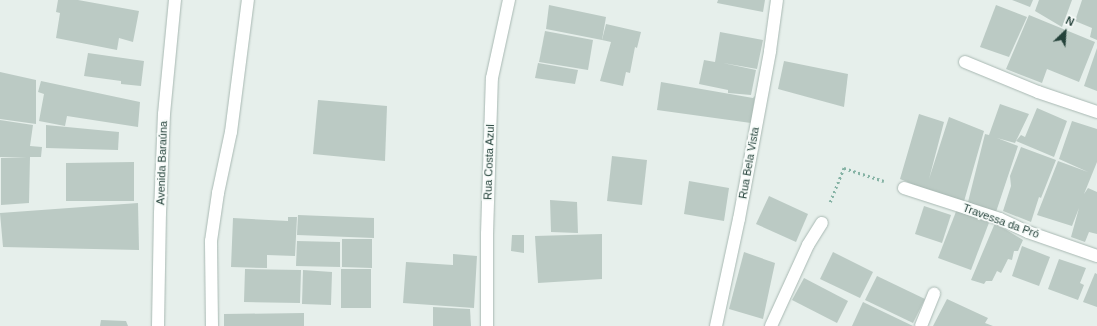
<!DOCTYPE html>
<html>
<head>
<meta charset="utf-8">
<style>
	body { margin:0 }
	#map { position:relative; width:1097px; height:326px; overflow:hidden; background:#e6efeb; font-family:Arial,sans-serif }
	div>[style] { position:absolute }
	.building>* { inset:0; background:#bbcac4 }
	.path>* { height:2.5px; margin-top:-1.25px; transform-origin:0; background:repeating-linear-gradient(90deg,#86b3a5 0 2px,transparent 0 5px) }
	.roads { filter:drop-shadow(0 0 1px #a8b8b2) drop-shadow(0 0 1px #a8b8b2) }
	.minor>* { height:12px; margin:-6px; padding:0 6px; transform-origin:6px; border-radius:6px; background:#fff }
	span { translate:-50% -50%; white-space:nowrap; text-align:center; line-height:1.15; -webkit-text-stroke:3.5px #f7fbf9; paint-order:stroke }
	.street-label { font-size:11px; color:#24423a }
	.north { position:absolute; left:1045px; top:12px; width:40px; height:40px; -webkit-text-stroke:3px #f7fbf9; paint-order:stroke; rotate:25deg; font-size:11px; font-weight:700; line-height:16px; text-align:center; color:#24423a }
	.north::after { content:''; display:block; margin:auto; width:14px; height:18px; background:#24423a; clip-path:polygon(50% 0,100% 100%,50% 72%,0 100%) }
</style>
</head>
<body>
<div id="map">
	<div class="building">
		<div style="clip-path:polygon(58px 0,78px 0,139px 11px,133px 42px,119px 38px,117px 50px,56px 38px,60px 13px,56px 12px)"></div>
		<div style="clip-path:polygon(718px 0,765px 0,763px 12px,717px 3px)"></div>
		<div style="clip-path:polygon(1012px 0,1033px 0,1030px 7px)"></div>
		<div style="clip-path:polygon(1039px 0,1072px 0,1062px 27px,1035px 11px)"></div>
		<div style="clip-path:polygon(1082px 0,1097px 0,1097px 40px,1090px 37px,1092px 28px,1075px 21px)"></div>
		<div style="clip-path:polygon(549px 5px,606px 17px,602px 40px,546px 29px)"></div>
		<div style="clip-path:polygon(996px 5px,1027px 17px,1009px 57px,980px 47px)"></div>
		<div style="clip-path:polygon(1029px 15px,1095px 42px,1079px 82px,1047px 69px,1042px 83px,1006px 69px)"></div>
		<div style="clip-path:polygon(606px 24px,641px 32px,637px 48px,635px 47px,630px 73px,626px 72px,623px 86px,600px 81px,611px 42px,602px 40px)"></div>
		<div style="clip-path:polygon(545px 31px,593px 40px,588px 70px,539px 62px)"></div>
		<div style="clip-path:polygon(720px 32px,763px 40px,757px 69px,723px 63px,756px 70px,751px 95px,728px 93px,728px 90px,699px 84px,704px 60px,715px 62px)"></div>
		<div style="clip-path:polygon(1097px 48px,1097px 91px,1084px 86px)"></div>
		<div style="clip-path:polygon(88px 53px,144px 61px,141px 86px,121px 84px,121px 81px,84px 76px)"></div>
		<div style="clip-path:polygon(784px 61px,848px 74px,844px 107px,778px 89px)"></div>
		<div style="clip-path:polygon(538px 63px,578px 70px,575px 84px,535px 78px)"></div>
		<div style="clip-path:polygon(0 72px,36px 80px,36px 124px,0 119px)"></div>
		<div style="clip-path:polygon(41px 81px,140px 102px,138px 127px,67px 116px,65px 126px,39px 121px,44px 94px,38px 92px)"></div>
		<div style="clip-path:polygon(661px 82px,753px 98px,755px 96px,751px 123px,657px 110px)"></div>
		<div style="clip-path:polygon(318px 100px,387px 106px,385px 161px,313px 154px)"></div>
		<div style="clip-path:polygon(1000px 104px,1029px 114px,1015px 143px,997px 138px,1018px 146px,995px 215px,967px 206px,985px 134px,989px 135px)"></div>
		<div style="clip-path:polygon(1037px 108px,1067px 121px,1054px 157px,1016px 141px,1021px 135px,1025px 137px)"></div>
		<div style="clip-path:polygon(919px 114px,944px 122px,929px 179px,949px 117px,984px 131px,963px 205px,900px 179px)"></div>
		<div style="clip-path:polygon(0 120px,33px 125px,30px 146px,42px 147px,41px 157px,30px 157px,29px 203px,1px 205px,1px 158px,27px 157px,0 157px)"></div>
		<div style="clip-path:polygon(1072px 121px,1097px 129px,1097px 162px,1084px 194px,1088px 188px,1097px 192px,1097px 234px,1089px 232px,1085px 242px,1071px 237px,1079px 208px,1072px 226px,1037px 215px,1058px 161px,1088px 172px,1059px 159px)"></div>
		<div style="clip-path:polygon(46px 125px,119px 132px,118px 150px,46px 148px)"></div>
		<div style="clip-path:polygon(1021px 147px,1056px 160px,1041px 198px,1039px 197px,1031px 222px,1003px 211px,1011px 186px,1010px 176px)"></div>
		<div style="clip-path:polygon(612px 156px,647px 160px,642px 205px,607px 201px)"></div>
		<div style="clip-path:polygon(134px 162px,134px 201px,66px 201px,66px 163px)"></div>
		<div style="clip-path:polygon(689px 181px,729px 188px,724px 221px,684px 214px)"></div>
		<div style="clip-path:polygon(769px 196px,808px 214px,796px 242px,756px 224px)"></div>
		<div style="clip-path:polygon(550px 200px,577px 202px,578px 233px,551px 232px)"></div>
		<div style="clip-path:polygon(138px 203px,139px 250px,3px 247px,0 213px)"></div>
		<div style="clip-path:polygon(924px 206px,951px 215px,942px 243px,915px 234px)"></div>
		<div style="clip-path:polygon(957px 209px,990px 220px,971px 270px,938px 258px)"></div>
		<div style="clip-path:polygon(298px 215px,374px 218px,374px 238px,297px 235px)"></div>
		<div style="clip-path:polygon(288px 217px,297px 217px,295px 256px,267px 255px,267px 268px,231px 267px,233px 218px,288px 221px)"></div>
		<div style="clip-path:polygon(995px 223px,1023px 240px,1018px 251px,1014px 251px,1012px 260px,1008px 259px,1001px 273px,997px 271px,992px 281px,986px 281px,984px 284px,971px 280px)"></div>
		<div style="clip-path:polygon(602px 234px,602px 279px,538px 283px,535px 236px)"></div>
		<div style="clip-path:polygon(512px 235px,524px 235px,524px 253px,511px 251px)"></div>
		<div style="clip-path:polygon(342px 239px,372px 239px,372px 268px,342px 267px)"></div>
		<div style="clip-path:polygon(297px 241px,340px 242px,340px 267px,296px 266px)"></div>
		<div style="clip-path:polygon(1022px 246px,1050px 257px,1039px 286px,1012px 276px)"></div>
		<div style="clip-path:polygon(744px 252px,775px 263px,763px 319px,729px 309px)"></div>
		<div style="clip-path:polygon(833px 252px,873px 272px,860px 298px,820px 279px)"></div>
		<div style="clip-path:polygon(453px 254px,477px 256px,474px 308px,403px 303px,406px 262px,453px 265px)"></div>
		<div style="clip-path:polygon(1059px 259px,1086px 268px,1080px 283px,1084px 285px,1078px 300px,1048px 289px)"></div>
		<div style="clip-path:polygon(245px 269px,301px 270px,300px 303px,244px 302px)"></div>
		<div style="clip-path:polygon(341px 269px,371px 269px,371px 308px,341px 308px)"></div>
		<div style="clip-path:polygon(303px 270px,332px 272px,331px 305px,302px 304px)"></div>
		<div style="clip-path:polygon(1095px 273px,1097px 274px,1097px 307px,1083px 302px)"></div>
		<div style="clip-path:polygon(877px 276px,925px 299px,913px 323px,865px 300px)"></div>
		<div style="clip-path:polygon(804px 278px,848px 301px,837px 323px,792px 300px)"></div>
		<div style="clip-path:polygon(947px 299px,988px 318px,985px 323px,993px 326px,933px 326px)"></div>
		<div style="clip-path:polygon(863px 302px,913px 326px,852px 326px)"></div>
		<div style="clip-path:polygon(433px 307px,470px 309px,471px 326px,433px 326px)"></div>
		<div style="clip-path:polygon(304px 313px,304px 326px,224px 326px,224px 314px)"></div>
		<div style="clip-path:polygon(101px 320px,126px 321px,128px 326px,100px 326px)"></div>
	</div>
	<div class="path">
		<div style="left:830px;top:202px;width:37px;rotate:-68deg"></div>
		<div style="left:844px;top:168px;width:42px;rotate:18deg"></div>
	</div>
	<div class="roads">
		<div class="minor">
			<div style="left:965px;top:62px;width:79px;rotate:22.3deg"></div>
			<div style="left:1038px;top:92px;width:62px;rotate:18.7deg"></div>
			<div style="left:904px;top:188px;width:101px;rotate:17.9deg"></div>
			<div style="left:1000px;top:219px;width:31px;rotate:25deg"></div>
			<div style="left:1028px;top:232px;width:73px;rotate:19.2deg"></div>
			<div style="left:158px;top:326px;width:113px;rotate:-89deg"></div>
			<div style="left:160px;top:213px;width:99px;rotate:-87.7deg"></div>
			<div style="left:164px;top:114px;width:115px;rotate:-84.5deg"></div>
			<div style="left:212px;top:326px;width:85px;rotate:-90.7deg"></div>
			<div style="left:211px;top:241px;width:49px;rotate:-81.7deg"></div>
			<div style="left:218px;top:193px;width:62px;rotate:-78deg"></div>
			<div style="left:231px;top:132px;width:133px;rotate:-82.7deg"></div>
			<div style="left:487px;top:326px;width:92px;rotate:-90deg"></div>
			<div style="left:487px;top:234px;width:156px;rotate:-88.2deg"></div>
			<div style="left:492px;top:78px;width:80px;rotate:-77.7deg"></div>
			<div style="left:716px;top:326px;width:109px;rotate:-77.9deg"></div>
			<div style="left:739px;top:219px;width:171px;rotate:-79.5deg"></div>
			<div style="left:770px;top:51px;width:51px;rotate:-82.2deg"></div>
			<div style="left:771px;top:326px;width:89px;rotate:-65.4deg"></div>
			<div style="left:808px;top:245px;width:26px;rotate:-58deg"></div>
			<div style="left:921px;top:326px;width:35px;rotate:-68deg"></div>
		</div>
	</div>
	<div class="street-label">
		<span style="left:489px;top:162px;rotate:-88deg">Rua Costa Azul</span>
		<span style="left:162px;top:163px;rotate:-88deg">Avenida Baraúna</span>
		<span style="left:749px;top:163px;rotate:-80deg">Rua Bela Vista</span>
		<span style="left:1001px;top:221px;rotate:20deg">Travessa da Pró</span>
	</div>
	<div class="north">N</div>
</div>
</body>
</html>
